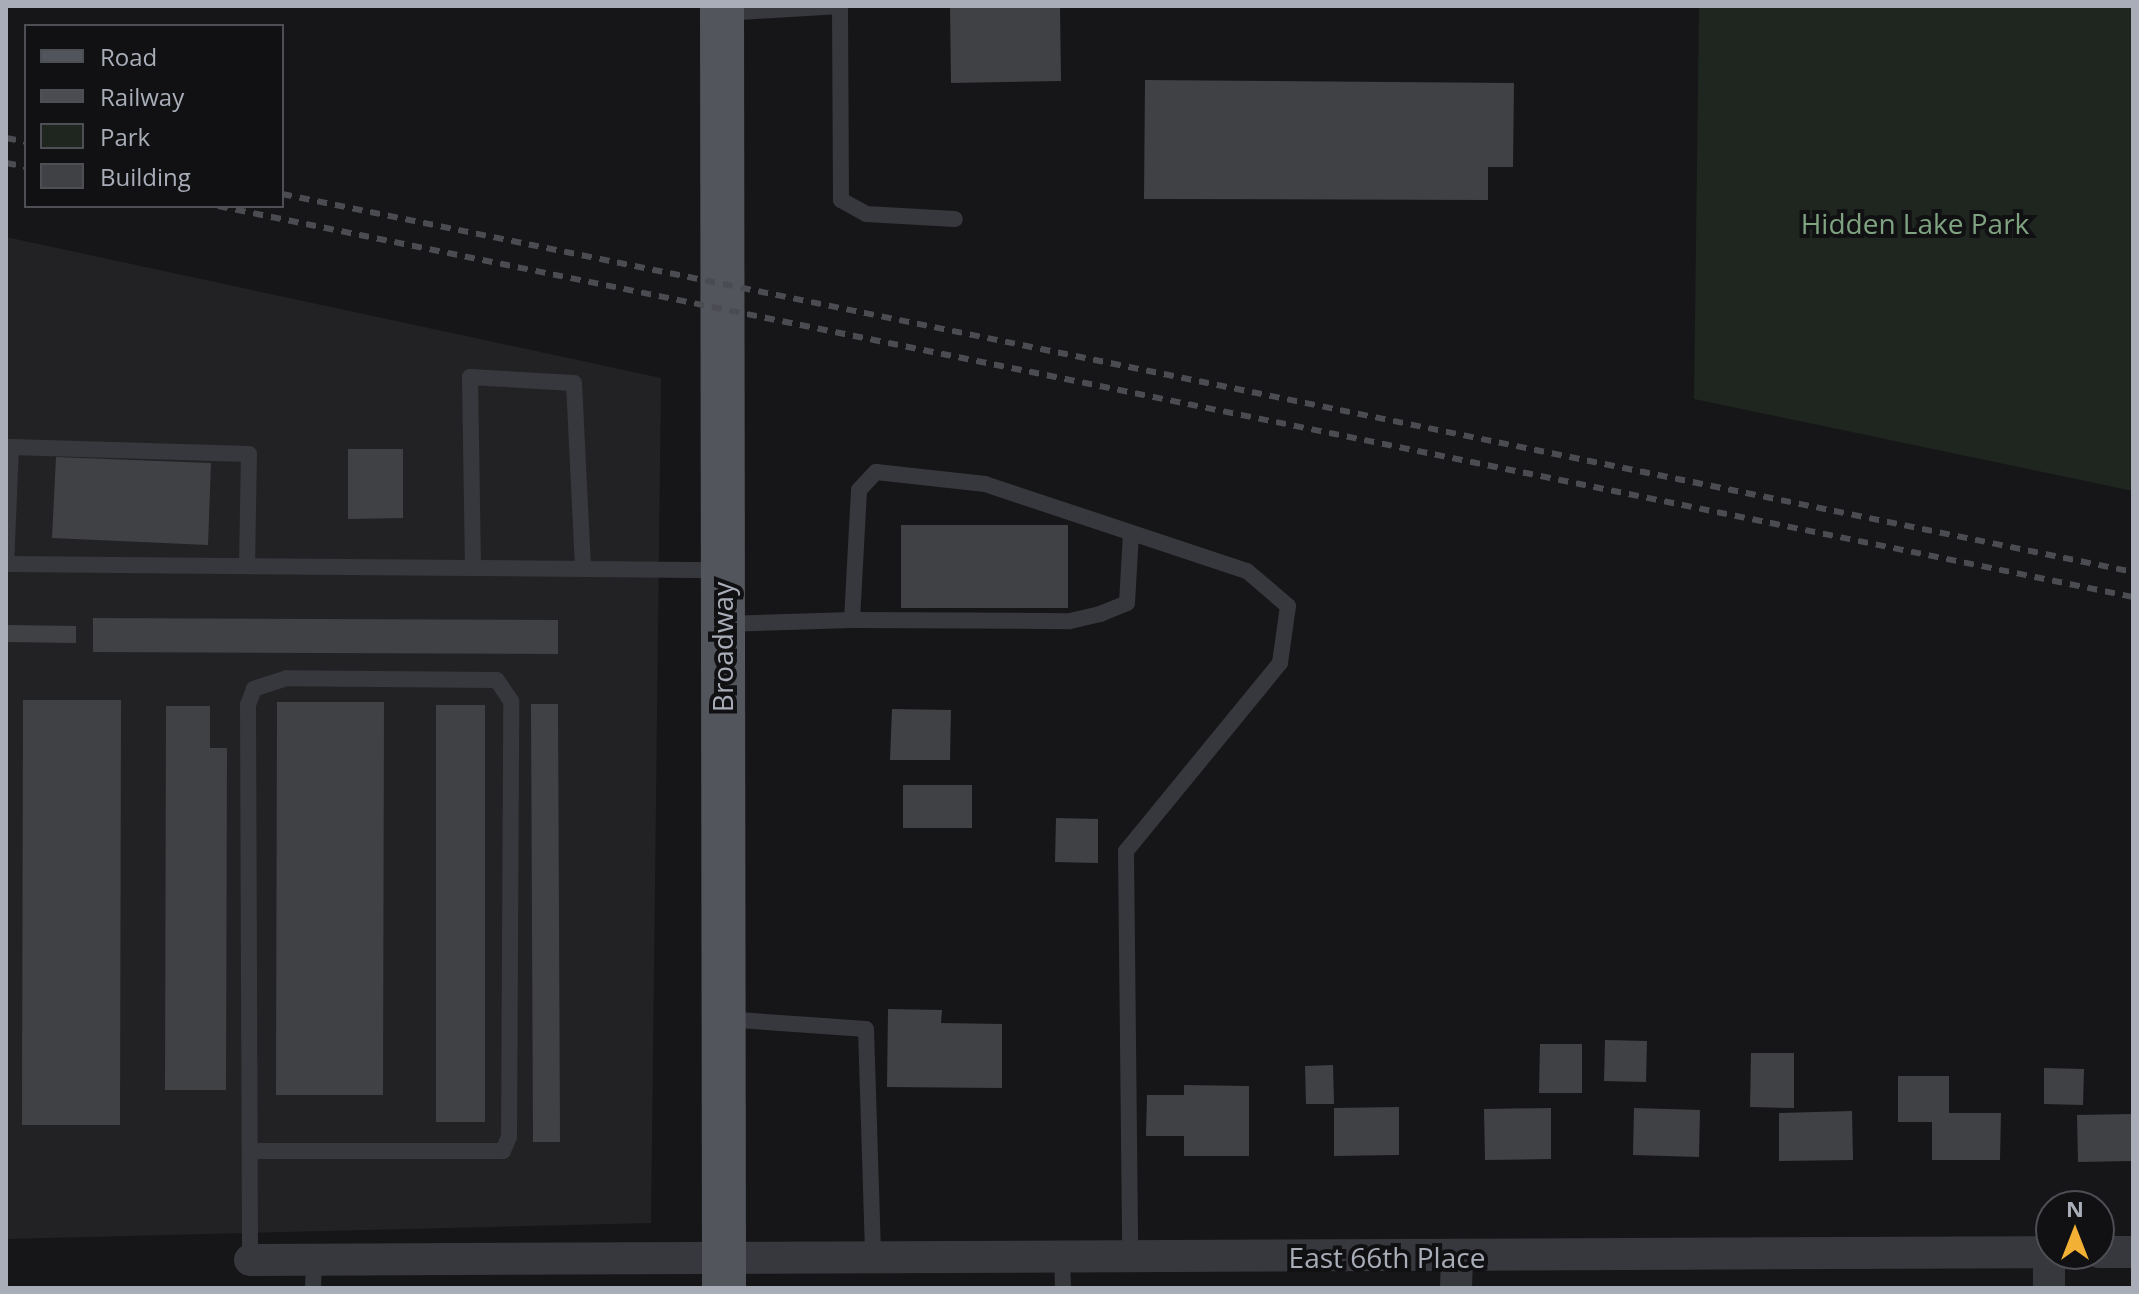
<!DOCTYPE html>
<html>
<head>
<meta charset="utf-8">
<style>
	body { margin:0 }
	#map { position:relative; width:2139px; height:1294px; overflow:hidden; background:#161618; font-family:"Open Sans",sans-serif }
	div>[style] { position:absolute }
	.built>* { inset:0; background:#222225 }
	.green>* { inset:0; background:#1e261f }
	.building>* { inset:0; background:#404145 }
	.service>* { height:16px; margin:-8px; padding:0 8px; transform-origin:8px; border-radius:8px; background:#37383d }
	.minor>* { height:32px; margin:-16px; padding:0 16px; transform-origin:16px; border-radius:16px; background:#37383d }
	.primary>* { height:44px; margin:-22px; padding:0 22px; transform-origin:22px; border-radius:22px; background:#53555c }
	.rail>* { height:6px; margin-top:-3px; transform-origin:0; background:repeating-linear-gradient(90deg,#4a4c52 0 10px,transparent 0 18px) }
	span { translate:-50% -50%; white-space:nowrap; text-align:center; line-height:1.15; -webkit-text-stroke:8px #111113; paint-order:stroke }
	.park-label { font-size:28px; color:#7fa381 }
	.street-label { font-size:28px; color:#a8adb8 }
	.frame { position:absolute; inset:0; border:8px solid #a8adb8; pointer-events:none }
	.legend { position:absolute; left:24px; top:24px; width:260px; height:184px; box-sizing:border-box; background:#111113; border:2px solid #4d4f55; margin:0; padding:10px 14px; list-style:none; font-size:24px; color:#a8adb8 }
	.legend li { display:flex; align-items:center; gap:16px; height:40px }
	.legend b { width:40px; border:2px solid #4d4f55 }
	.north { position:absolute; left:2035px; top:1190px; width:80px; height:80px; box-sizing:border-box; background:#111113; border:2px solid #4d4f55; border-radius:50%; rotate:0deg; font-size:22px; font-weight:700; line-height:32px; text-align:center; color:#a8adb8 }
	.north::after { content:''; display:block; margin:auto; width:28px; height:36px; background:#f2b134; clip-path:polygon(50% 0,100% 100%,50% 72%,0 100%) }
</style>
</head>
<body>
<div id="map">
	<div class="built">
		<div style="clip-path:polygon(6px 237px,661px 378px,651px 1223px,6px 1239px)"></div>
	</div>
	<div class="green">
		<div style="clip-path:polygon(1699px 6px,2133px 6px,2133px 491px,1694px 399px)"></div>
	</div>
	<div class="building">
		<div style="clip-path:polygon(950px 6px,1060px 6px,1061px 81px,951px 83px)"></div>
		<div style="clip-path:polygon(1145px 80px,1514px 83px,1513px 167px,1488px 167px,1488px 200px,1144px 199px)"></div>
		<div style="clip-path:polygon(348px 449px,403px 449px,403px 518px,348px 519px)"></div>
		<div style="clip-path:polygon(56px 457px,211px 463px,208px 545px,52px 538px)"></div>
		<div style="clip-path:polygon(901px 525px,1068px 525px,1068px 608px,901px 608px)"></div>
		<div style="clip-path:polygon(93px 618px,558px 620px,558px 654px,93px 652px)"></div>
		<div style="clip-path:polygon(6px 625px,76px 626px,76px 643px,6px 642px)"></div>
		<div style="clip-path:polygon(23px 700px,121px 700px,120px 1125px,22px 1125px)"></div>
		<div style="clip-path:polygon(277px 702px,384px 702px,383px 1095px,276px 1095px)"></div>
		<div style="clip-path:polygon(531px 704px,558px 704px,560px 1142px,533px 1142px)"></div>
		<div style="clip-path:polygon(436px 705px,485px 705px,485px 1122px,436px 1122px)"></div>
		<div style="clip-path:polygon(166px 706px,210px 706px,210px 748px,227px 748px,226px 1090px,165px 1090px)"></div>
		<div style="clip-path:polygon(892px 709px,951px 710px,950px 760px,890px 760px)"></div>
		<div style="clip-path:polygon(903px 785px,972px 785px,972px 828px,903px 828px)"></div>
		<div style="clip-path:polygon(1056px 818px,1098px 819px,1098px 863px,1055px 862px)"></div>
		<div style="clip-path:polygon(888px 1009px,942px 1010px,941px 1023px,1002px 1024px,1002px 1088px,887px 1087px)"></div>
		<div style="clip-path:polygon(1605px 1040px,1647px 1041px,1646px 1082px,1604px 1081px)"></div>
		<div style="clip-path:polygon(1540px 1044px,1582px 1044px,1582px 1093px,1539px 1093px)"></div>
		<div style="clip-path:polygon(1751px 1053px,1794px 1053px,1794px 1108px,1750px 1107px)"></div>
		<div style="clip-path:polygon(1333px 1065px,1334px 1104px,1306px 1104px,1305px 1066px)"></div>
		<div style="clip-path:polygon(2044px 1068px,2084px 1069px,2083px 1105px,2044px 1104px)"></div>
		<div style="clip-path:polygon(1898px 1076px,1949px 1076px,1949px 1113px,2001px 1113px,2000px 1160px,1932px 1160px,1932px 1122px,1898px 1122px)"></div>
		<div style="clip-path:polygon(1184px 1085px,1249px 1086px,1249px 1156px,1184px 1156px,1184px 1136px,1146px 1136px,1147px 1095px,1184px 1095px)"></div>
		<div style="clip-path:polygon(1399px 1107px,1399px 1155px,1334px 1156px,1334px 1108px)"></div>
		<div style="clip-path:polygon(1551px 1108px,1551px 1159px,1485px 1160px,1484px 1109px)"></div>
		<div style="clip-path:polygon(1634px 1108px,1700px 1110px,1699px 1157px,1633px 1155px)"></div>
		<div style="clip-path:polygon(1852px 1111px,1853px 1160px,1779px 1161px,1779px 1113px)"></div>
		<div style="clip-path:polygon(2133px 1114px,2133px 1161px,2078px 1162px,2077px 1115px)"></div>
	</div>
	<div class="service">
		<div style="left:840px;top:8px;width:192px;rotate:89.7deg"></div>
		<div style="left:841px;top:200px;width:29px;rotate:29deg"></div>
		<div style="left:866px;top:214px;width:89px;rotate:3.2deg"></div>
		<div style="left:723px;top:13px;width:117px;rotate:-3.4deg"></div>
		<div style="left:247px;top:566px;width:112px;rotate:-89deg"></div>
		<div style="left:249px;top:454px;width:238px;rotate:-178.3deg"></div>
		<div style="left:11px;top:447px;width:117px;rotate:92.4deg"></div>
		<div style="left:6px;top:564px;width:467px;rotate:0.5deg"></div>
		<div style="left:473px;top:568px;width:247px;rotate:0.5deg"></div>
		<div style="left:473px;top:568px;width:191px;rotate:-90.9deg"></div>
		<div style="left:470px;top:377px;width:104px;rotate:3.3deg"></div>
		<div style="left:574px;top:383px;width:186px;rotate:87.2deg"></div>
		<div style="left:852px;top:620px;width:218px;rotate:0.3deg"></div>
		<div style="left:1070px;top:621px;width:31px;rotate:-13deg"></div>
		<div style="left:1100px;top:614px;width:29px;rotate:-22deg"></div>
		<div style="left:1127px;top:603px;width:69px;rotate:-86.7deg"></div>
		<div style="left:723px;top:624px;width:129px;rotate:-1.8deg"></div>
		<div style="left:852px;top:620px;width:130px;rotate:-86.9deg"></div>
		<div style="left:859px;top:490px;width:25px;rotate:-47deg"></div>
		<div style="left:876px;top:472px;width:110px;rotate:6.3deg"></div>
		<div style="left:985px;top:484px;width:276px;rotate:18.4deg"></div>
		<div style="left:1247px;top:571px;width:54px;rotate:40.5deg"></div>
		<div style="left:1288px;top:606px;width:58px;rotate:98deg"></div>
		<div style="left:1280px;top:663px;width:243px;rotate:129.3deg"></div>
		<div style="left:1126px;top:851px;width:407px;rotate:89.4deg"></div>
		<div style="left:724px;top:1019px;width:142px;rotate:4deg"></div>
		<div style="left:866px;top:1029px;width:229px;rotate:88.2deg"></div>
		<div style="left:250px;top:1151px;width:253px"></div>
		<div style="left:503px;top:1151px;width:15px;rotate:-67deg"></div>
		<div style="left:509px;top:1137px;width:436px;rotate:-89.7deg"></div>
		<div style="left:511px;top:701px;width:25px;rotate:-124deg"></div>
		<div style="left:497px;top:680px;width:210px;rotate:-179.5deg"></div>
		<div style="left:287px;top:678px;width:35px;rotate:162deg"></div>
		<div style="left:254px;top:689px;width:17px;rotate:111deg"></div>
		<div style="left:248px;top:705px;width:555px;rotate:89.79deg"></div>
		<div style="left:1062px;top:1258px;width:30px;rotate:88deg"></div>
		<div style="left:313px;top:1288px;width:28px;rotate:-88deg"></div>
	</div>
	<div class="minor">
		<div style="left:2049px;top:1252px;width:36px;rotate:90deg"></div>
		<div style="left:2099px;top:1252px;width:34px"></div>
		<div style="left:250px;top:1260px;width:1801px;rotate:-0.25deg"></div>
		<div style="left:1456px;top:1288px;width:32px;rotate:-88deg"></div>
	</div>
	<div class="primary">
		<div style="left:722px;top:6px;width:1282px;rotate:89.91deg"></div>
	</div>
	<div class="rail">
		<div style="left:6px;top:138px;width:20px;rotate:11deg"></div>
		<div style="left:6px;top:163px;width:20px;rotate:11deg"></div>
		<div style="left:282px;top:194px;width:1889px;rotate:11.54deg"></div>
		<div style="left:218px;top:206px;width:1955px;rotate:11.54deg"></div>
	</div>
	<div class="park-label">
		<span style="left:1915px;top:223px">Hidden Lake Park</span>
	</div>
	<div class="street-label">
		<span style="left:722px;top:647px;rotate:-90deg">Broadway</span>
		<span style="left:1387px;top:1257px">East 66th Place</span>
	</div>
	<div class="frame"></div>
	<ul class="legend">
	<li><b style="height:10px;background:#53555c"></b>Road</li>
	<li><b style="height:10px;background:#4a4c52"></b>Railway</li>
	<li><b style="height:22px;background:#1e261f"></b>Park</li>
	<li><b style="height:22px;background:#404145"></b>Building</li>
	</ul>
	<div class="north">N</div>
</div>
</body>
</html>
